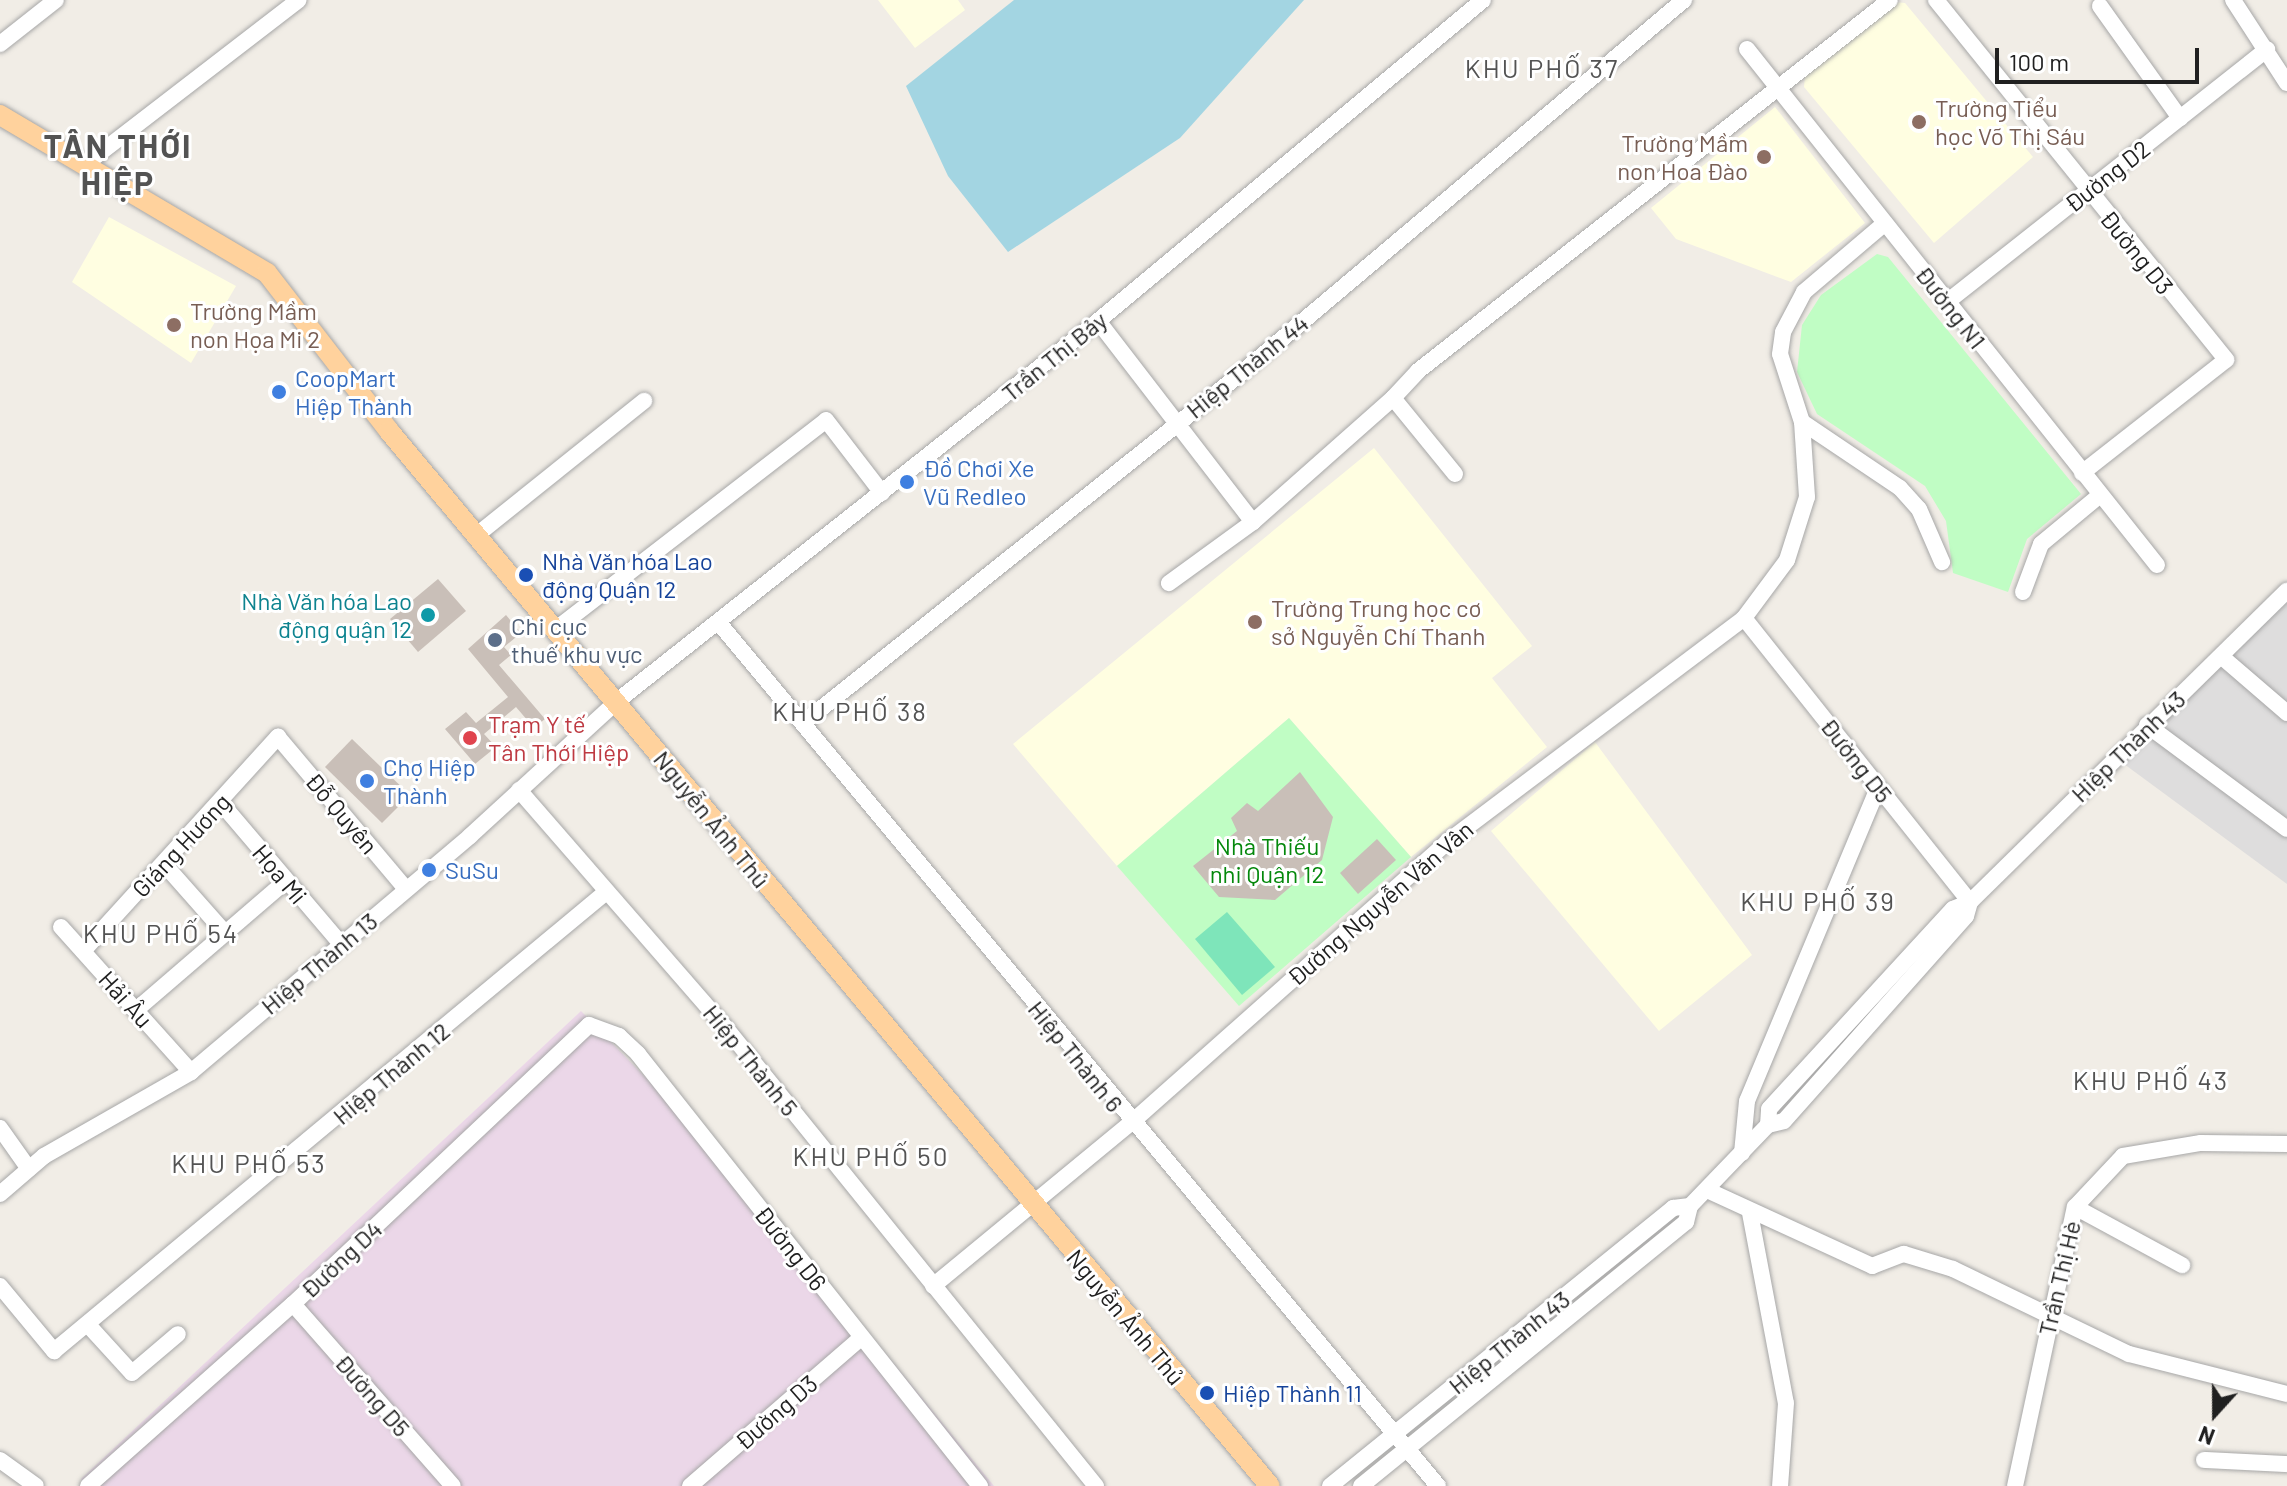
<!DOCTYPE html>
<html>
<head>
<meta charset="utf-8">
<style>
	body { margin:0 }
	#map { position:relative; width:2287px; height:1486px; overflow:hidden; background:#f1ede6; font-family:Barlow,sans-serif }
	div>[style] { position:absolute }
	.residential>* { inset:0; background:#dedddd }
	.industrial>* { inset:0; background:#ebd7e8 }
	.education>* { inset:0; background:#fffee1 }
	.park>* { inset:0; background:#c0fdc4 }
	.pitch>* { inset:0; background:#7ee5ba }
	.water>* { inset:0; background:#a3d5e2 }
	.building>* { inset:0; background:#c9bfb8 }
	.roads { filter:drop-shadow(0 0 2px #a7a7a7) drop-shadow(0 0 2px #a7a7a7) }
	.minor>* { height:16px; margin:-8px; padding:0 8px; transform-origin:8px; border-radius:8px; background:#fff }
	.major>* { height:20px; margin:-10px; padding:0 10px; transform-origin:10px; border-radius:10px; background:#ffd29d }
	.dots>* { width:22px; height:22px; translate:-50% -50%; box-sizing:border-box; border:4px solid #fff; border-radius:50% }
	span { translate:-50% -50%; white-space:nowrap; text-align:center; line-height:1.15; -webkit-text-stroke:6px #fff; paint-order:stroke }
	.education-label { font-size:24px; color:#785e54 }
	.left { translate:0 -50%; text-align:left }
	.right { translate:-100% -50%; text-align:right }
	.street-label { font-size:24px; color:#202020 }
	.shop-label { font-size:24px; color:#366cbe }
	.transit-label { font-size:24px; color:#164399 }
	.culture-label { font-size:24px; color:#0d838f }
	.service-label { font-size:24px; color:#4e5e75 }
	.health-label { font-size:24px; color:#be3a42 }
	.park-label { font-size:24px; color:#04880b }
	.neighbourhood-label { font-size:26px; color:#535353; letter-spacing:2px }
	.district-label { font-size:32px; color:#535353; font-weight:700; letter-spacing:2px }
	.north { position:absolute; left:2175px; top:1374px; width:80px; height:80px; -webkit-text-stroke:6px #fff; paint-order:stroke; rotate:201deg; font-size:22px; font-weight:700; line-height:32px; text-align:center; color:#202020 }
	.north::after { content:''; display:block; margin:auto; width:28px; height:36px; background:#202020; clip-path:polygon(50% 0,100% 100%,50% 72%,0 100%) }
	.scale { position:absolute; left:1995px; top:48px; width:204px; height:36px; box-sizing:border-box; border:4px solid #202020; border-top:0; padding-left:10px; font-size:24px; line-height:28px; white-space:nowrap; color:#202020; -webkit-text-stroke:6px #fff; paint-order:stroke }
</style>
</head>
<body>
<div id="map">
	<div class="residential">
		<div style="clip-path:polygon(2287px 597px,2287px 884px,2120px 761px)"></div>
	</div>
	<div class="industrial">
		<div style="clip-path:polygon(581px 1011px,739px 1174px,994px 1486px,87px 1486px,81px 1479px)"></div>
	</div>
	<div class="education">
		<div style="clip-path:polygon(878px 0,958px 0,965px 10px,915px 48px)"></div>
		<div style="clip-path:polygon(1894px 2px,1905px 3px,2033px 157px,1934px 243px,1804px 87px,1805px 76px)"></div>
		<div style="clip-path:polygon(1775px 107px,1865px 223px,1791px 282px,1676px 239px,1651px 208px)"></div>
		<div style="clip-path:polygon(109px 217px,236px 286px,191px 363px,72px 282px)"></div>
		<div style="clip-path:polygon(1374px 448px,1532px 646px,1492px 678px,1547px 747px,1411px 857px,1289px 718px,1117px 866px,1013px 744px)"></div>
		<div style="clip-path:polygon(1595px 742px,1752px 955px,1659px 1031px,1491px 831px)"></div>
	</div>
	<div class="park">
		<div style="clip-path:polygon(1877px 254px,1888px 257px,2081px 494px,2027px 539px,2008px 592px,1953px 573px,1946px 521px,1925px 486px,1817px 414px,1797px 372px,1802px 325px,1821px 295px)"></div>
		<div style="clip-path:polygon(1289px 718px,1411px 857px,1239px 1006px,1117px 866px)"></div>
	</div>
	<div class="pitch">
		<div style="clip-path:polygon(1227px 912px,1275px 967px,1242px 995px,1195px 939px)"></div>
	</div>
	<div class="water">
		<div style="clip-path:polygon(1014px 0,1304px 0,1180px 138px,1008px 252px,948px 176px,906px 86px)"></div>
	</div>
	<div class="building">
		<div style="clip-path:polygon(438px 579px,466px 611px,418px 652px,390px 619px)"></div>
		<div style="clip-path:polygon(506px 615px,521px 633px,504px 647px,511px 655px,499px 665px,545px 719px,534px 728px,516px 707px,484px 734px,496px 747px,475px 764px,445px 729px,466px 712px,476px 723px,508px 697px,468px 649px)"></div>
		<div style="clip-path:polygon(352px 739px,410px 795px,382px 823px,325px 767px)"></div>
		<div style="clip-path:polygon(1300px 772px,1333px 817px,1322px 860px,1275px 900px,1219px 897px,1193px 866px,1237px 831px,1231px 818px,1247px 803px,1258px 811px)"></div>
		<div style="clip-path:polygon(1377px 839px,1396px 860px,1358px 894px,1340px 873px)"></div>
	</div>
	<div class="roads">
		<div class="minor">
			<div style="left:1936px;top:0;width:462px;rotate:51.1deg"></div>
			<div style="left:2226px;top:360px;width:183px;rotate:141.9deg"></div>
			<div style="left:2233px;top:0;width:99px;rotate:57deg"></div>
			<div style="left:2100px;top:6px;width:138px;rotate:54.5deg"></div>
			<div style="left:0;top:44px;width:71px;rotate:-38.2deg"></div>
			<div style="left:1747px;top:49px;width:659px;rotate:51.53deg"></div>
			<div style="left:87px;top:163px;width:267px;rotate:-37.6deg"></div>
			<div style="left:1947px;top:302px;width:408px;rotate:-38.3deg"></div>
			<div style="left:1098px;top:321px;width:254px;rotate:52.4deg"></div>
			<div style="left:1253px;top:522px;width:104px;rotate:144deg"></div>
			<div style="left:1802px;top:422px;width:118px;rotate:34deg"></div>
			<div style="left:1900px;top:488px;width:28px;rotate:48deg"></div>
			<div style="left:1919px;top:509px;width:58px;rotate:66.5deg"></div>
			<div style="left:1455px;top:474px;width:98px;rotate:-129.2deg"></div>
			<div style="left:1393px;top:398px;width:37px;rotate:-47deg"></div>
			<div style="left:1418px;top:371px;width:600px;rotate:-38.17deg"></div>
			<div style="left:1253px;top:522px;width:187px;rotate:-41.5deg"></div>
			<div style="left:478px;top:534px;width:213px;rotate:-38.7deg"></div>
			<div style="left:2023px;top:592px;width:51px;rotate:-69.4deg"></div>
			<div style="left:2041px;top:544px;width:77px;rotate:-39.7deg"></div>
			<div style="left:1744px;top:618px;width:363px;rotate:51.5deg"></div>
			<div style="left:719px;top:623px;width:1123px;rotate:50.2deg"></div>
			<div style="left:556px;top:629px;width:341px;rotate:-37.7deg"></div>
			<div style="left:826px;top:420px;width:92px;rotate:52.5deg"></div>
			<div style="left:2222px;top:657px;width:86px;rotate:40.7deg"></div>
			<div style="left:803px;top:723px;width:558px;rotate:-38.6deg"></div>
			<div style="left:1239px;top:375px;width:582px;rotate:-40.12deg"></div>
			<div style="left:2147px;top:725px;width:174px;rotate:36.6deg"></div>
			<div style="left:519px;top:790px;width:315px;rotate:49deg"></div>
			<div style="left:726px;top:1028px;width:589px;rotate:51.07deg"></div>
			<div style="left:221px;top:803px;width:184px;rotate:49.6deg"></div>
			<div style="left:164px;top:864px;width:92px;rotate:48.5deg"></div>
			<div style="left:61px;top:927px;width:195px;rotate:48.1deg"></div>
			<div style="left:83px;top:951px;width:290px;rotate:-47.7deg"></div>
			<div style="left:278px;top:737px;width:199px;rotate:49.9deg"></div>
			<div style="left:136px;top:1010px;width:198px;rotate:-40.7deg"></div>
			<div style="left:1768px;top:1125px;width:16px;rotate:-86deg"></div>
			<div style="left:1769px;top:1109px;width:272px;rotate:-47.4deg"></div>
			<div style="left:1953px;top:909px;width:18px;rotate:-22deg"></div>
			<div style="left:1970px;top:902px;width:444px;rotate:-44.5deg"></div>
			<div style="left:0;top:1128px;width:50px;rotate:54.7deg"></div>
			<div style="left:1742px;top:1153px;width:52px;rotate:-84.5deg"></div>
			<div style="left:1747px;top:1101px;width:339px;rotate:-67.3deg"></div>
			<div style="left:1707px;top:1190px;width:182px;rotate:24.7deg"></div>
			<div style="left:1872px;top:1266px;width:34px;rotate:-21deg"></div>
			<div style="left:1904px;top:1254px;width:51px;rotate:17deg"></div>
			<div style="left:1953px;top:1269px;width:195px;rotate:25.8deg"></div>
			<div style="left:2129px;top:1354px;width:163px;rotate:14.2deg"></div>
			<div style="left:0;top:1194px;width:58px;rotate:-40.8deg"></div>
			<div style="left:44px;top:1156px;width:169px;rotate:-29.7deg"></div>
			<div style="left:191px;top:1072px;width:365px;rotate:-40.2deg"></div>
			<div style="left:470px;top:836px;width:198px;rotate:-42.5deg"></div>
			<div style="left:616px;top:702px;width:614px;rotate:-38.32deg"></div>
			<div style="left:1098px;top:321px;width:501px;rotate:-39.82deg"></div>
			<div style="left:2075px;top:1207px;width:122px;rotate:28.5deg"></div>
			<div style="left:1750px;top:1213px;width:193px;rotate:79.3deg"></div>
			<div style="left:1786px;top:1403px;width:83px;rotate:94.1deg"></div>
			<div style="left:0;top:1286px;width:85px;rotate:50.3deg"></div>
			<div style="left:54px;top:1351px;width:718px;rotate:-39.74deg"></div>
			<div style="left:933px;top:1286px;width:256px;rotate:-39.5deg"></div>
			<div style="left:1131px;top:1123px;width:423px;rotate:-41.6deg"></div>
			<div style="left:1447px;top:842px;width:372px;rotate:-37deg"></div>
			<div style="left:1744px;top:618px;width:72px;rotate:-53.4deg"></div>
			<div style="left:1787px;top:560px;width:66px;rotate:-72.4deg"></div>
			<div style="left:1807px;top:497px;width:75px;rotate:-93.8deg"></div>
			<div style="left:1802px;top:422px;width:71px;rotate:-107.9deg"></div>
			<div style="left:1780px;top:354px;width:22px;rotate:-82deg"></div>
			<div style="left:1783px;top:332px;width:45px;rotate:-62.3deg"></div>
			<div style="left:1804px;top:292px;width:106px;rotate:-40.4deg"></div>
			<div style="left:293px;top:1304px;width:242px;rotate:48.7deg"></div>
			<div style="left:90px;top:1327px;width:62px;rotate:47.6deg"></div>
			<div style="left:132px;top:1373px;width:60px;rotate:-40.3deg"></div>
			<div style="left:0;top:1460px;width:44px;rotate:35.8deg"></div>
			<div style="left:2204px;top:1460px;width:83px;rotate:2.8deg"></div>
			<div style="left:88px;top:1486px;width:274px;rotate:-41.6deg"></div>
			<div style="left:293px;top:1304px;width:407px;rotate:-43.3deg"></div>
			<div style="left:589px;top:1025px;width:32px;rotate:20deg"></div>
			<div style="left:619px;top:1036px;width:26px;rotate:43deg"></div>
			<div style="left:638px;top:1054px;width:551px;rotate:51.63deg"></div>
			<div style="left:690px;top:1486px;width:226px;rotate:-40.9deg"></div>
			<div style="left:1330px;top:1486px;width:442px;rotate:-39deg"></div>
			<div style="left:1673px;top:1208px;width:17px;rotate:-7deg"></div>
			<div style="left:1361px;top:1486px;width:419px;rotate:-39.1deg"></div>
			<div style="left:1686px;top:1222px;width:16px;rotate:-76deg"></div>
			<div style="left:1690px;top:1206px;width:112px;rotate:-46.1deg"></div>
			<div style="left:1768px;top:1125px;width:16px;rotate:-14deg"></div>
			<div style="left:1784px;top:1121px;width:274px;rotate:-48.4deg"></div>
			<div style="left:1966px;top:916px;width:15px;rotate:-74deg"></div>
			<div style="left:2015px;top:1486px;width:285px;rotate:-77.9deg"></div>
			<div style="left:2075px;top:1207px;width:70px;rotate:-46.7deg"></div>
			<div style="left:2123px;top:1156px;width:79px;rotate:-9.5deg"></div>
			<div style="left:2201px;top:1143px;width:86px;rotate:0.7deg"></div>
		</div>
		<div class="major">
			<div style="left:0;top:115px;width:310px;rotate:30.6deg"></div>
			<div style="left:267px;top:273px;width:200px;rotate:52.3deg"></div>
			<div style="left:389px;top:431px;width:1374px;rotate:50.14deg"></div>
		</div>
	</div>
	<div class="dots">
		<div style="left:1919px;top:122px;background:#8d6e63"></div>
		<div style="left:1764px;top:157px;background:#8d6e63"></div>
		<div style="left:174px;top:325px;background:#8d6e63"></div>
		<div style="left:279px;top:392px;background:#3f7fe0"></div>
		<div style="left:907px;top:482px;background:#3f7fe0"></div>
		<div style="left:526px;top:575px;background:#1a4fb4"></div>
		<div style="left:428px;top:615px;background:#0f9aa8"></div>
		<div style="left:1255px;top:622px;background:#8d6e63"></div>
		<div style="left:495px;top:640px;background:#5c6f8a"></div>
		<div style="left:470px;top:738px;background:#e0444e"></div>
		<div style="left:367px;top:781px;background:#3f7fe0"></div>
		<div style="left:429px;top:870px;background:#3f7fe0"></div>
		<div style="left:1207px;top:1393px;background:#1a4fb4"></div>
	</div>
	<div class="education-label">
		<span class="left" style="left:1935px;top:122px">Trường Tiểu<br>học Võ Thị Sáu</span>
		<span class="right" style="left:1748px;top:157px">Trường Mầm<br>non Hoa Đào</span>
		<span class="left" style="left:190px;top:325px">Trường Mầm<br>non Họa Mi 2</span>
		<span class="left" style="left:1271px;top:622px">Trường Trung học cơ<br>sở Nguyễn Chí Thanh</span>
	</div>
	<div class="street-label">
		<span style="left:2107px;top:176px;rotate:-38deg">Đường D2</span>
		<span style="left:2137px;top:252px;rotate:51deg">Đường D3</span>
		<span style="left:1951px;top:307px;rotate:52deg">Đường N1</span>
		<span style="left:1054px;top:356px;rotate:-39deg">Trần Thị Bảy</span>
		<span style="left:1247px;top:366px;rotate:-39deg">Hiệp Thành 44</span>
		<span style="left:2128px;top:746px;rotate:-44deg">Hiệp Thành 43</span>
		<span style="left:1857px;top:760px;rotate:52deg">Đường D5</span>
		<span style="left:342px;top:813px;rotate:50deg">Đỗ Quyên</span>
		<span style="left:712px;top:819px;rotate:51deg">Nguyễn Ảnh Thủ</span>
		<span style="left:181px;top:845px;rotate:-47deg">Giáng Hương</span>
		<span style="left:280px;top:874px;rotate:50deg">Họa Mi</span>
		<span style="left:1380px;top:903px;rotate:-41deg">Đường Nguyễn Văn Vân</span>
		<span style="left:319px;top:963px;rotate:-40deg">Hiệp Thành 13</span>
		<span style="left:126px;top:999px;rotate:48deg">Hải Âu</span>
		<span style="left:1076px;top:1056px;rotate:51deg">Hiệp Thành 6</span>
		<span style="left:751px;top:1060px;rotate:51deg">Hiệp Thành 5</span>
		<span style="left:391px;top:1073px;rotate:-40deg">Hiệp Thành 12</span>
		<span style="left:791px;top:1248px;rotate:52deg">Đường D6</span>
		<span style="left:341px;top:1259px;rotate:-43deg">Đường D4</span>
		<span style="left:2059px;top:1278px;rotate:-77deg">Trần Thị Hè</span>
		<span style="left:1126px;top:1317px;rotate:50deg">Nguyễn Ảnh Thủ</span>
		<span style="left:1509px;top:1342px;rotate:-39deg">Hiệp Thành 43</span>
		<span style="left:373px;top:1395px;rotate:49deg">Đường D5</span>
		<span style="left:776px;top:1412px;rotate:-41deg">Đường D3</span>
	</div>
	<div class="shop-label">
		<span class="left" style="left:295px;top:392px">CoopMart<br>Hiệp Thành</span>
		<span class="left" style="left:923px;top:482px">Đồ Chơi Xe<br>Vũ Redleo</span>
		<span class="left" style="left:383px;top:781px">Chợ Hiệp<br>Thành</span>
		<span class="left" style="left:445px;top:870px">SuSu</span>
	</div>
	<div class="transit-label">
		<span class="left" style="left:542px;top:575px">Nhà Văn hóa Lao<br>động Quận 12</span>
		<span class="left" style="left:1223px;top:1393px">Hiệp Thành 11</span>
	</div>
	<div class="culture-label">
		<span class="right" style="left:412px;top:615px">Nhà Văn hóa Lao<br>động quận 12</span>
	</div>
	<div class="service-label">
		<span class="left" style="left:511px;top:640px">Chi cục<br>thuế khu vực</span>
	</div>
	<div class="health-label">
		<span class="left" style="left:488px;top:738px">Trạm Y tế<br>Tân Thới Hiệp</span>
	</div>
	<div class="park-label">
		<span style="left:1267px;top:860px">Nhà Thiếu<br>nhi Quận 12</span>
	</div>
	<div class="neighbourhood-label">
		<span style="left:1542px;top:68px">KHU PHỐ 37</span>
		<span style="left:850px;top:711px">KHU PHỐ 38</span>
		<span style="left:1818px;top:901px">KHU PHỐ 39</span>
		<span style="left:161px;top:933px">KHU PHỐ 54</span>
		<span style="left:2151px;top:1080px">KHU PHỐ 43</span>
		<span style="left:871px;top:1156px">KHU PHỐ 50</span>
		<span style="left:249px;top:1163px">KHU PHỐ 53</span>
	</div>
	<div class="district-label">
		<span style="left:118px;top:164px">TÂN THỚI<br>HIỆP</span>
	</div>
	<div class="north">N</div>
	<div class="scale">100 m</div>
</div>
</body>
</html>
